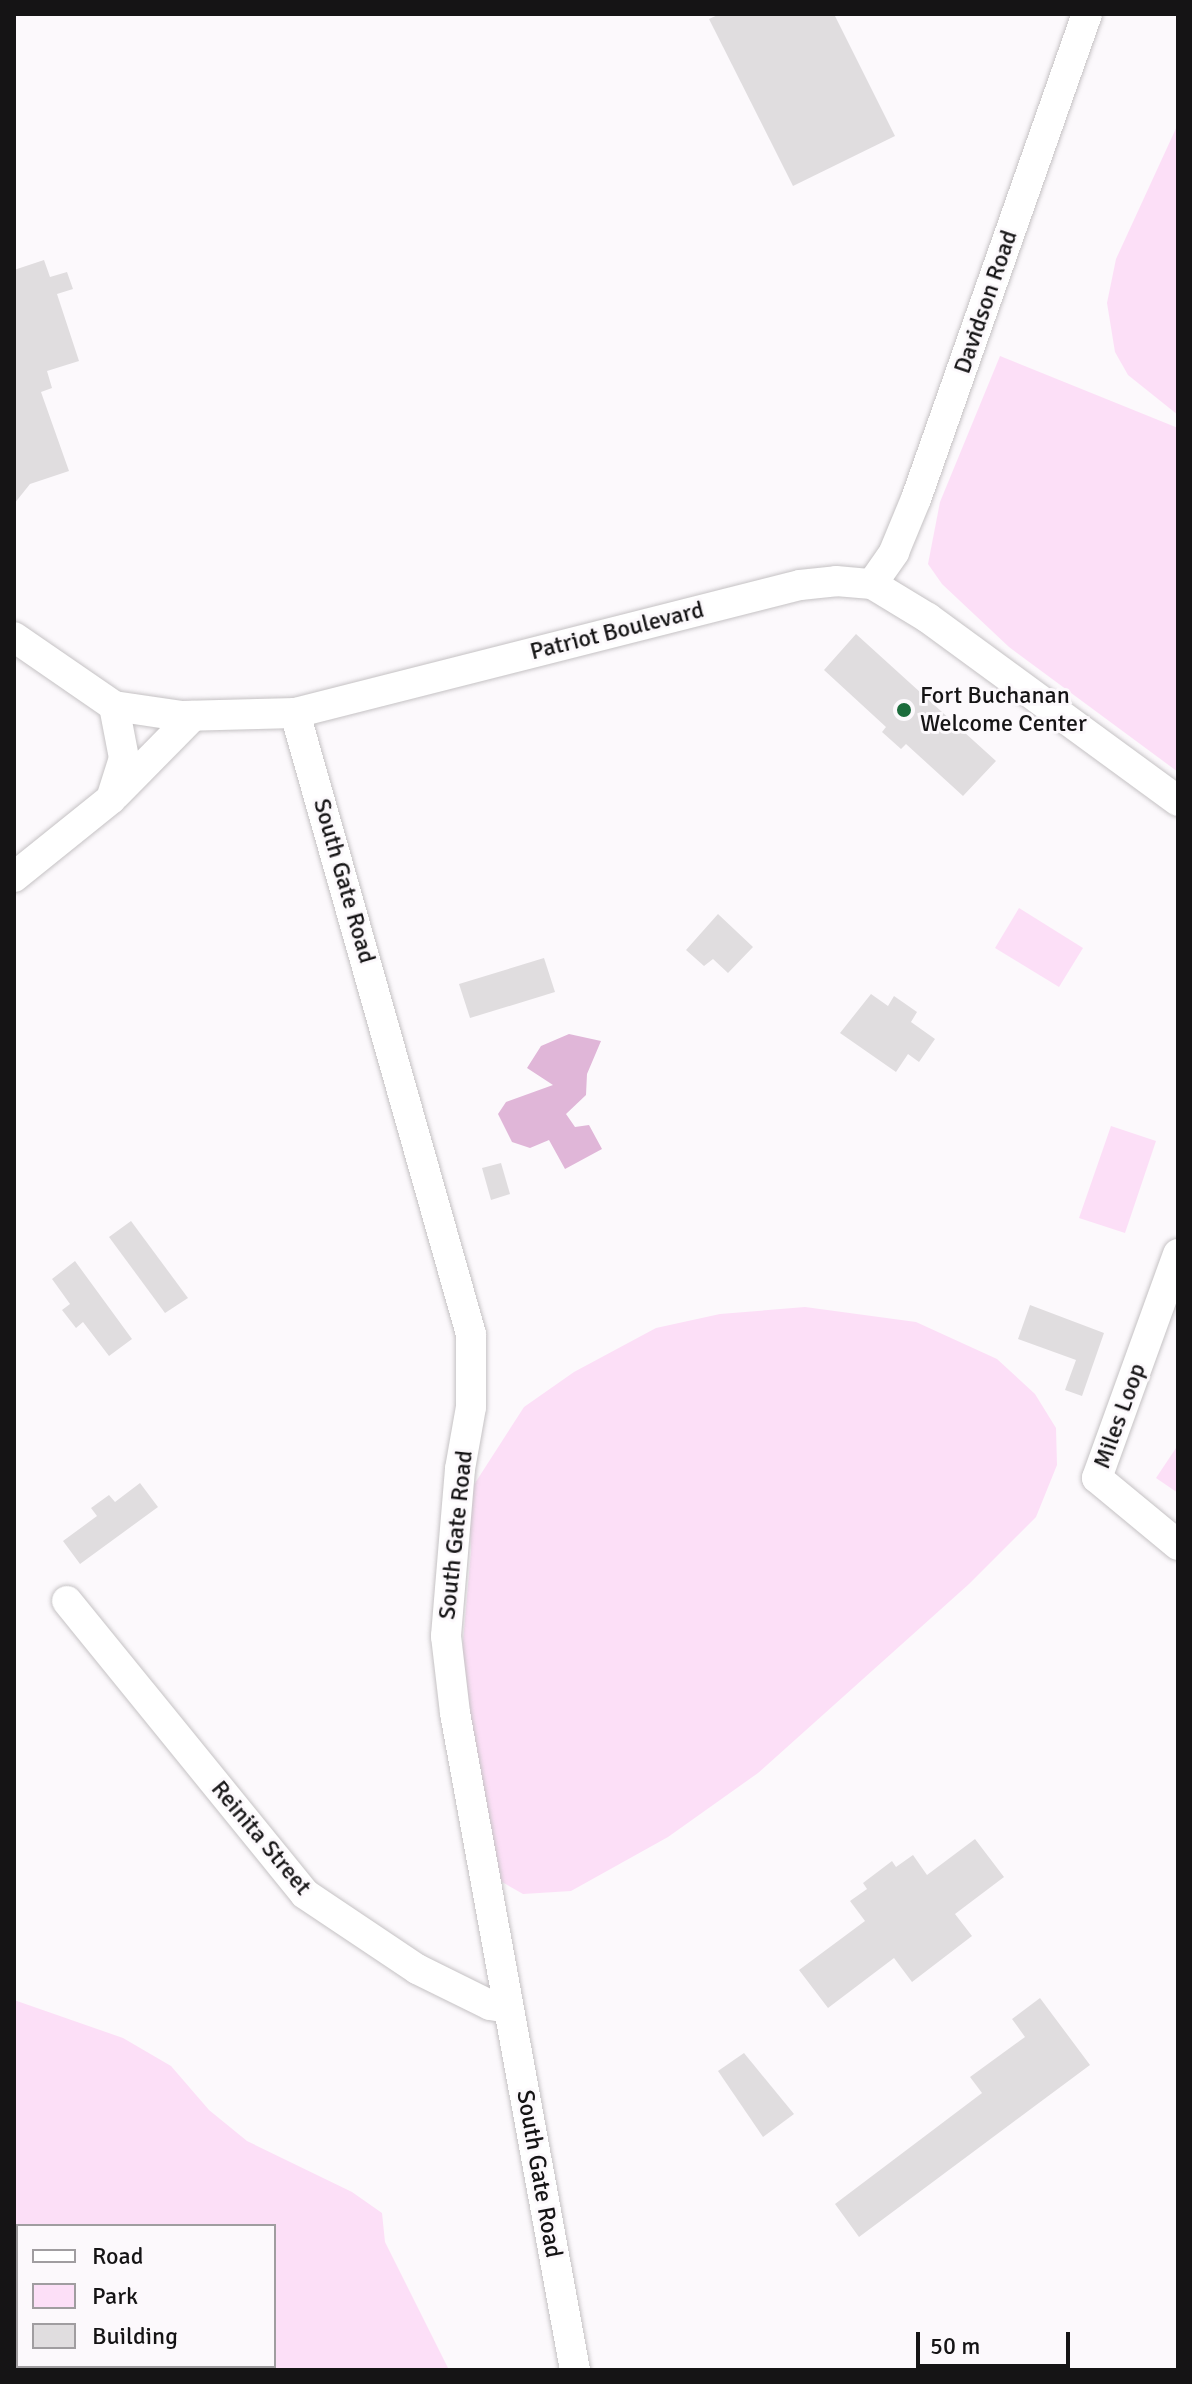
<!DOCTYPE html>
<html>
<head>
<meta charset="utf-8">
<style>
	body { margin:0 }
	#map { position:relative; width:1192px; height:2384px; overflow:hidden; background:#fcf9fc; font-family:Signika,sans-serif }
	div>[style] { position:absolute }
	.green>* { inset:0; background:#fcdff7 }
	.water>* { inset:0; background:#e0b6d8 }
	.building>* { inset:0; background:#e0dddf }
	.roads { filter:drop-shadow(0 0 2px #c5c2c4) drop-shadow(0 0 2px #c5c2c4) }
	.minor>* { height:30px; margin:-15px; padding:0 15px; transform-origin:15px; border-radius:15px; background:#fff }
	.dots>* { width:22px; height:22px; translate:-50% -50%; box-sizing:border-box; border:4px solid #fcf9fc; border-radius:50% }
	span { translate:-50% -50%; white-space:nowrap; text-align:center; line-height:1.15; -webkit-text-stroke:6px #fcf9fc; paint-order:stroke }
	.street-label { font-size:24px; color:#151415 }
	.poi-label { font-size:24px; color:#151415 }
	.left { translate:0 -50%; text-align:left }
	.frame { position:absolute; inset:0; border:16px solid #151415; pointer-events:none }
	.legend { position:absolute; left:16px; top:2224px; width:260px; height:144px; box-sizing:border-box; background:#fcf9fc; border:2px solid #a09da0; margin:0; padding:10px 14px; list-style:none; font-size:24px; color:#151415 }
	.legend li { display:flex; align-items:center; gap:16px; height:40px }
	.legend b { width:40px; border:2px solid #a09da0 }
	.scale { position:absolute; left:916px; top:2332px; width:154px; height:36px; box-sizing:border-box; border:4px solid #151415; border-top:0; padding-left:10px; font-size:24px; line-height:28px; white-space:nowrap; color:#151415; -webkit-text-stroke:6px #fcf9fc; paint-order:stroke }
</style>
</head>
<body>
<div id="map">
	<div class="green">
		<div style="clip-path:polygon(1178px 124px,1178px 415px,1128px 375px,1115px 352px,1107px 303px,1116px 259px)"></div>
		<div style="clip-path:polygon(1000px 356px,1178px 428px,1178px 772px,1009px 647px,942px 584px,928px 564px,940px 502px)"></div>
		<div style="clip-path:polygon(1019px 908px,1083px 948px,1059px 987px,995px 948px)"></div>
		<div style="clip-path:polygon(1111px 1126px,1156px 1141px,1125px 1233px,1079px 1218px)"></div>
		<div style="clip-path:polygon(805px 1307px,916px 1322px,997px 1359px,1035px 1394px,1056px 1428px,1057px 1465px,1036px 1517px,969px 1584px,758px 1773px,668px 1837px,571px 1891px,523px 1894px,495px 1878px,479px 1781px,462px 1652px,471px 1551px,468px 1494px,524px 1407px,574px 1372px,656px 1328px,720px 1314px)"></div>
		<div style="clip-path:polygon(1178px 1445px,1178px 1493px,1156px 1478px)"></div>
		<div style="clip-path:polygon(evenodd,14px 2000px,123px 2038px,171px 2066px,209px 2110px,247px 2141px,352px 2192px,382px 2213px,385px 2242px,449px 2370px,14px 2370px,14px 2000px,274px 2226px,274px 2366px,18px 2366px,18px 2226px,274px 2226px)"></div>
	</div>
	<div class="water">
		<div style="clip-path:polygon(569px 1034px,601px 1041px,587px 1074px,586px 1095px,566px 1114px,575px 1127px,589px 1125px,602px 1149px,565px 1169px,549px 1140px,530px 1148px,512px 1142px,498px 1114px,506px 1102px,553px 1085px,527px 1068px,541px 1046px)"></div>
	</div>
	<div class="building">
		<div style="clip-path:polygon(720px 14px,834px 14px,895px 136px,793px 186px,709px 19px)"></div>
		<div style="clip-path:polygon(44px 260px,50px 277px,67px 272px,73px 289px,57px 294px,79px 361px,47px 371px,52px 388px,41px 392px,69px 471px,30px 484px,14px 504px,14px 270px)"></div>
		<div style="clip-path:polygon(856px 634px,996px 761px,963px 796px,906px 744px,901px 749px,882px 732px,886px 727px,824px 670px)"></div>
		<div style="clip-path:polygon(718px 914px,753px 947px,728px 973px,713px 959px,704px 966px,686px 950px)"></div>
		<div style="clip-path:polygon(544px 958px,555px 992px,470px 1018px,459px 984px)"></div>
		<div style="clip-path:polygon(871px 994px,888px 1006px,894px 996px,917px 1012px,911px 1022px,935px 1039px,919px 1062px,908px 1054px,896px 1072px,840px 1033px)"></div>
		<div style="clip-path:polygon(501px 1163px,510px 1194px,491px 1200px,482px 1168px)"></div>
		<div style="clip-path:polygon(131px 1221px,188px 1298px,165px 1313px,109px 1237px)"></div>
		<div style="clip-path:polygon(75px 1261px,132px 1339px,109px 1356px,83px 1322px,76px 1328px,62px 1310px,70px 1304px,52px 1279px)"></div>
		<div style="clip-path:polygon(1030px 1305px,1104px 1333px,1082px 1396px,1065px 1390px,1076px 1360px,1018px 1339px)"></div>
		<div style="clip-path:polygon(140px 1483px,158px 1507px,80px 1564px,63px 1541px,97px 1516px,91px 1508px,109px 1495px,115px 1502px)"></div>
		<div style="clip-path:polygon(975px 1839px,1004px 1877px,955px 1914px,972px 1936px,912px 1982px,894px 1958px,828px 2008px,799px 1970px,865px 1921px,850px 1901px,867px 1889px,863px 1883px,892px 1861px,896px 1867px,913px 1855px,927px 1875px)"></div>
		<div style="clip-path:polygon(1040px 1998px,1090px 2065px,859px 2237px,835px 2204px,982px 2093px,970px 2077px,1025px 2037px,1012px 2019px)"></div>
		<div style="clip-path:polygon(744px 2053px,794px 2114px,763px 2137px,718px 2071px)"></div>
	</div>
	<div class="roads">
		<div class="minor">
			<div style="left:872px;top:584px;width:39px;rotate:-55deg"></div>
			<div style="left:894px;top:552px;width:57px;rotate:-67.5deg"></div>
			<div style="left:916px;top:499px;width:514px;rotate:-70.58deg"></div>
			<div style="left:14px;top:637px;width:121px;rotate:34.6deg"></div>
			<div style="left:114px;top:706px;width:69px;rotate:8.4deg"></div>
			<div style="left:182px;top:716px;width:113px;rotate:-1.5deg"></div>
			<div style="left:295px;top:713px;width:521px;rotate:-14.22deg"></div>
			<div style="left:800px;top:585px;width:36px;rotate:-6deg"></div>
			<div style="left:836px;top:581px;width:36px;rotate:5deg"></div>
			<div style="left:872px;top:584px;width:66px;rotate:31.3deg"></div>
			<div style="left:928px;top:618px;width:310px;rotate:36.2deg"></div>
			<div style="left:295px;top:713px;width:645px;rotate:74.18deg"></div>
			<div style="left:471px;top:1334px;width:73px;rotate:90deg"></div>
			<div style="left:471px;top:1407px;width:63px;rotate:100.1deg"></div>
			<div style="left:460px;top:1469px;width:168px;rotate:94.8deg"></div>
			<div style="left:446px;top:1636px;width:78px;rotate:83.3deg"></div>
			<div style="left:455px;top:1713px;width:668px;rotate:79.65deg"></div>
			<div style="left:115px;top:795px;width:111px;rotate:-45.4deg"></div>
			<div style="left:14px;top:877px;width:124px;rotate:-38.8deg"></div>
			<div style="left:111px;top:799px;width:43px;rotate:-72.4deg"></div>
			<div style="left:124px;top:758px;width:53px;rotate:-100.9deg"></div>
			<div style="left:1178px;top:1254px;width:238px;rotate:109.9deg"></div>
			<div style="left:1097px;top:1478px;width:105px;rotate:39.6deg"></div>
			<div style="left:67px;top:1601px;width:377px;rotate:50.9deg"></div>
			<div style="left:305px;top:1894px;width:135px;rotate:33.8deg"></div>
			<div style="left:417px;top:1969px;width:81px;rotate:26.3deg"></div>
			<div style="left:490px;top:2005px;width:18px;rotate:9deg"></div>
		</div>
	</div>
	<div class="dots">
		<div style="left:904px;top:710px;background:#1c6c3c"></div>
	</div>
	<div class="street-label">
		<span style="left:986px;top:302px;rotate:-71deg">Davidson Road</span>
		<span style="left:617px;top:631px;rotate:-14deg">Patriot Boulevard</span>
		<span style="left:344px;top:881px;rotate:74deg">South Gate Road</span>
		<span style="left:1120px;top:1416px;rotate:-70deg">Miles Loop</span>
		<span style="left:456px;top:1535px;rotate:-84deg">South Gate Road</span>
		<span style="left:261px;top:1838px;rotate:50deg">Reinita Street</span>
		<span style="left:539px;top:2174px;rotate:80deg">South Gate Road</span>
	</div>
	<div class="poi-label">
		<span class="left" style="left:920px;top:710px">Fort Buchanan<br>Welcome Center</span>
	</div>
	<div class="frame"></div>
	<ul class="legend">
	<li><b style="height:10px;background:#fff"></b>Road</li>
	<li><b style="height:22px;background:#fcdff7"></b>Park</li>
	<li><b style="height:22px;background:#e0dddf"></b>Building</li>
	</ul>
	<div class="scale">50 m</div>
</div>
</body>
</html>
